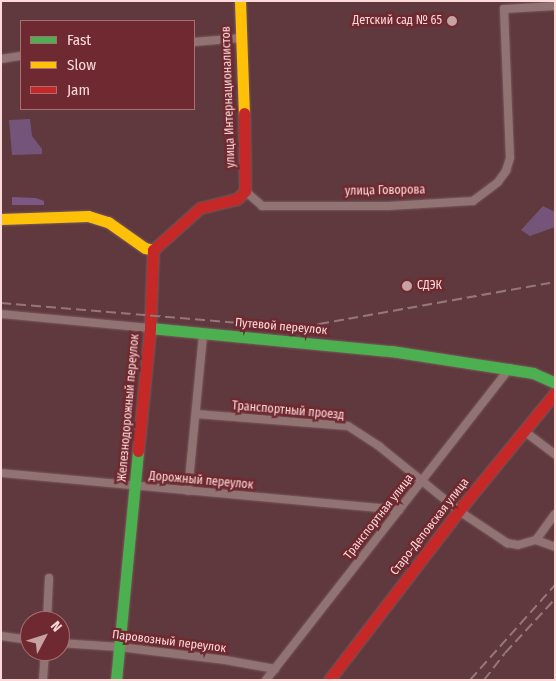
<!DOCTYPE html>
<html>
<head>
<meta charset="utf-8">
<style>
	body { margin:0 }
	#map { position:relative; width:556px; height:681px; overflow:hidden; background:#5f393d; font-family:"Fira Sans Condensed",sans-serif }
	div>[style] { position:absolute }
	.green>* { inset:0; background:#745579 }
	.forest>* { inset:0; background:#7d5784 }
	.roads { filter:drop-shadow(0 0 1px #79595c) drop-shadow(0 0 1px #79595c) }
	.street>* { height:8px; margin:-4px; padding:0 4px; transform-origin:4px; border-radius:4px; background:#927374 }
	.fast>* { height:11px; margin:-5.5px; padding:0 5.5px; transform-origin:5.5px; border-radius:5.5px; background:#4caf50 }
	.slow>* { height:11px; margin:-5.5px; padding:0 5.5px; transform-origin:5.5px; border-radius:5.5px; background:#ffc107 }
	.jam>* { height:11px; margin:-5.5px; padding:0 5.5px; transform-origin:5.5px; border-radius:5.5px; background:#c62828 }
	.rail>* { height:2px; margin-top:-1px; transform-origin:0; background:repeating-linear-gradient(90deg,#957679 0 10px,transparent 0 15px) }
	.dots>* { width:14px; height:14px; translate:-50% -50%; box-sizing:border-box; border:2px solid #6f2930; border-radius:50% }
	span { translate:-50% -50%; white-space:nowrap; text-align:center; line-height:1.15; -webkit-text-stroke:5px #6f2930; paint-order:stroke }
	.poi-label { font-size:12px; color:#fddada }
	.right { translate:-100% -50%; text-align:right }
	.left { translate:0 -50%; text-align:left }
	.street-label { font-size:12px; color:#fddada }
	.frame { position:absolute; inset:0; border:2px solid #fddada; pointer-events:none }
	.legend { position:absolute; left:20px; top:20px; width:175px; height:90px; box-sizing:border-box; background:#6f2930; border:1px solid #a87074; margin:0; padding:6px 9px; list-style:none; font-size:15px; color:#fddada }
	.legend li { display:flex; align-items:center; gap:10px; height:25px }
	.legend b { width:25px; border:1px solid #a87074 }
	.north { position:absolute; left:20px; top:611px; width:50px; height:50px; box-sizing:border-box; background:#6f2930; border:1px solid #a87074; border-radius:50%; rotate:50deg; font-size:14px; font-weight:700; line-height:20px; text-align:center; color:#fddada }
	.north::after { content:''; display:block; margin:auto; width:18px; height:22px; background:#c6a2a3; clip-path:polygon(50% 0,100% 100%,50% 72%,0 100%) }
</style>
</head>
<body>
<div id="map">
	<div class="green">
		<div style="clip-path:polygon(30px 119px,32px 136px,42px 149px,42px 154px,12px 155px,9px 120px)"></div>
		<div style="clip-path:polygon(543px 206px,555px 212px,555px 227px,530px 236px,521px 230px)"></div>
	</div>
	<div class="forest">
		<div style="clip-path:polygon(12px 197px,36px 198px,44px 201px,44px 205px,12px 205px)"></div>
	</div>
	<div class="roads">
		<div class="street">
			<div style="left:194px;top:42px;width:47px;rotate:-4.9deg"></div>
			<div style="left:1px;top:59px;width:20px;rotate:-9deg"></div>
			<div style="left:245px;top:191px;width:23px;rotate:41deg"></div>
			<div style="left:262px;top:206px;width:126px"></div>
			<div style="left:388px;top:206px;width:85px;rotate:-3.4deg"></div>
			<div style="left:473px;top:201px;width:31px;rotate:-37deg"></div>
			<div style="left:498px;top:182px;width:14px;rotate:-54deg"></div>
			<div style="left:506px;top:171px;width:14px;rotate:-73deg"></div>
			<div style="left:510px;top:158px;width:149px;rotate:-92.3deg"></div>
			<div style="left:504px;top:9px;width:51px;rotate:-3.4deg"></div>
			<div style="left:1px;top:314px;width:150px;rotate:5.4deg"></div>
			<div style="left:196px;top:414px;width:152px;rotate:4.5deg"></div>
			<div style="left:348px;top:426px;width:38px;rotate:33deg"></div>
			<div style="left:380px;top:447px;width:102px;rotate:39deg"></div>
			<div style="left:459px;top:511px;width:58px;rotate:33.7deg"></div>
			<div style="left:507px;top:543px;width:11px;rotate:10deg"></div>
			<div style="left:518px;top:545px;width:19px;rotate:-16deg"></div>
			<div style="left:536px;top:540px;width:20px;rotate:20deg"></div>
			<div style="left:524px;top:431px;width:39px;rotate:37deg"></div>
			<div style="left:1px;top:473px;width:400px;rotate:5.3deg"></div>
			<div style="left:188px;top:491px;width:158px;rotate:-84.5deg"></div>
			<div style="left:536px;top:540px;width:32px;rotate:-54deg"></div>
			<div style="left:47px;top:621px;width:43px;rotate:-87.3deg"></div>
			<div style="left:1px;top:636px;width:29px;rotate:8deg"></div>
			<div style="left:60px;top:643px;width:59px;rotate:3.9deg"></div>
			<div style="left:119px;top:647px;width:107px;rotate:7deg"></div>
			<div style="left:225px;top:660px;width:51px;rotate:10.2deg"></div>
			<div style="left:43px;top:680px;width:29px;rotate:-86deg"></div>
			<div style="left:266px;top:680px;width:396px;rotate:-52deg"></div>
		</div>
		<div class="fast">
			<div style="left:150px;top:328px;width:242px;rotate:5.5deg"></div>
			<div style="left:391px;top:351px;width:144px;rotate:8.8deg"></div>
			<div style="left:533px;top:373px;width:24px;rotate:24deg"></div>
			<div style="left:116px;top:680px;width:230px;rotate:-84.5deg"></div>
		</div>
		<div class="slow">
			<div style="left:240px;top:1px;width:112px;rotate:88deg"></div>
			<div style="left:1px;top:219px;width:87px;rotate:-2deg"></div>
			<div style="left:88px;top:216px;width:21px;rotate:17deg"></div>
			<div style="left:108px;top:222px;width:45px;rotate:35.1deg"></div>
			<div style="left:145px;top:248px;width:8px;rotate:14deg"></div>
		</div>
		<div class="jam">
			<div style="left:138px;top:451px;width:124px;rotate:-84.4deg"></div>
			<div style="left:150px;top:328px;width:78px;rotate:-87.8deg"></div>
			<div style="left:153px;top:250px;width:63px;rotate:-41.8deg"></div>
			<div style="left:200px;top:208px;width:38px;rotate:-14deg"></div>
			<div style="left:237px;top:199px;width:11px;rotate:-45deg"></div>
			<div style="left:245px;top:191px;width:78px;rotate:-90.7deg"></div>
			<div style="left:329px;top:680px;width:223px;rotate:-52.5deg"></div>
			<div style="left:465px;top:503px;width:142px;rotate:-50.7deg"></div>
		</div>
	</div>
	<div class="rail">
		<div style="left:1px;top:303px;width:287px;rotate:4.8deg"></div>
		<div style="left:287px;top:327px;width:32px;rotate:-5deg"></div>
		<div style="left:319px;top:324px;width:240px;rotate:-10.1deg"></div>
		<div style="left:470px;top:680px;width:127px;rotate:-48.2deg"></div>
		<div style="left:484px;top:680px;width:34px;rotate:-52deg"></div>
		<div style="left:505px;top:653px;width:74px;rotate:-47.2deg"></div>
	</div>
	<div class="dots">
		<div style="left:452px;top:21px;background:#c6a2a3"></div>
		<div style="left:407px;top:286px;background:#c6a2a3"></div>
	</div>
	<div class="poi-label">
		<span class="right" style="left:442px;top:21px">Детский сад № 65</span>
		<span class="left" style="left:417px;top:286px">СДЭК</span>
	</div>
	<div class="street-label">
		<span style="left:229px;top:97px;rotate:-92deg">улица Интернационалистов</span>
		<span style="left:385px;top:191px;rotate:-1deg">улица Говорова</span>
		<span style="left:281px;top:327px;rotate:5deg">Путевой переулок</span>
		<span style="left:129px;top:408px;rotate:-85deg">Железнодорожный переулок</span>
		<span style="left:288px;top:411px;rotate:5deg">Транспортный проезд</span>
		<span style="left:201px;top:481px;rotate:5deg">Дорожный переулок</span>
		<span style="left:379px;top:517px;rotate:-52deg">Транспортная улица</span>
		<span style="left:430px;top:527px;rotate:-52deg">Старо-Деповская улица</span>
		<span style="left:169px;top:642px;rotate:7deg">Паровозный переулок</span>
	</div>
	<div class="frame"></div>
	<ul class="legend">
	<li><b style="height:6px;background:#4caf50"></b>Fast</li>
	<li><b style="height:6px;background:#ffc107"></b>Slow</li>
	<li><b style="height:6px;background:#c62828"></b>Jam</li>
	</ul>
	<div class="north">N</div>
</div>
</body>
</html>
